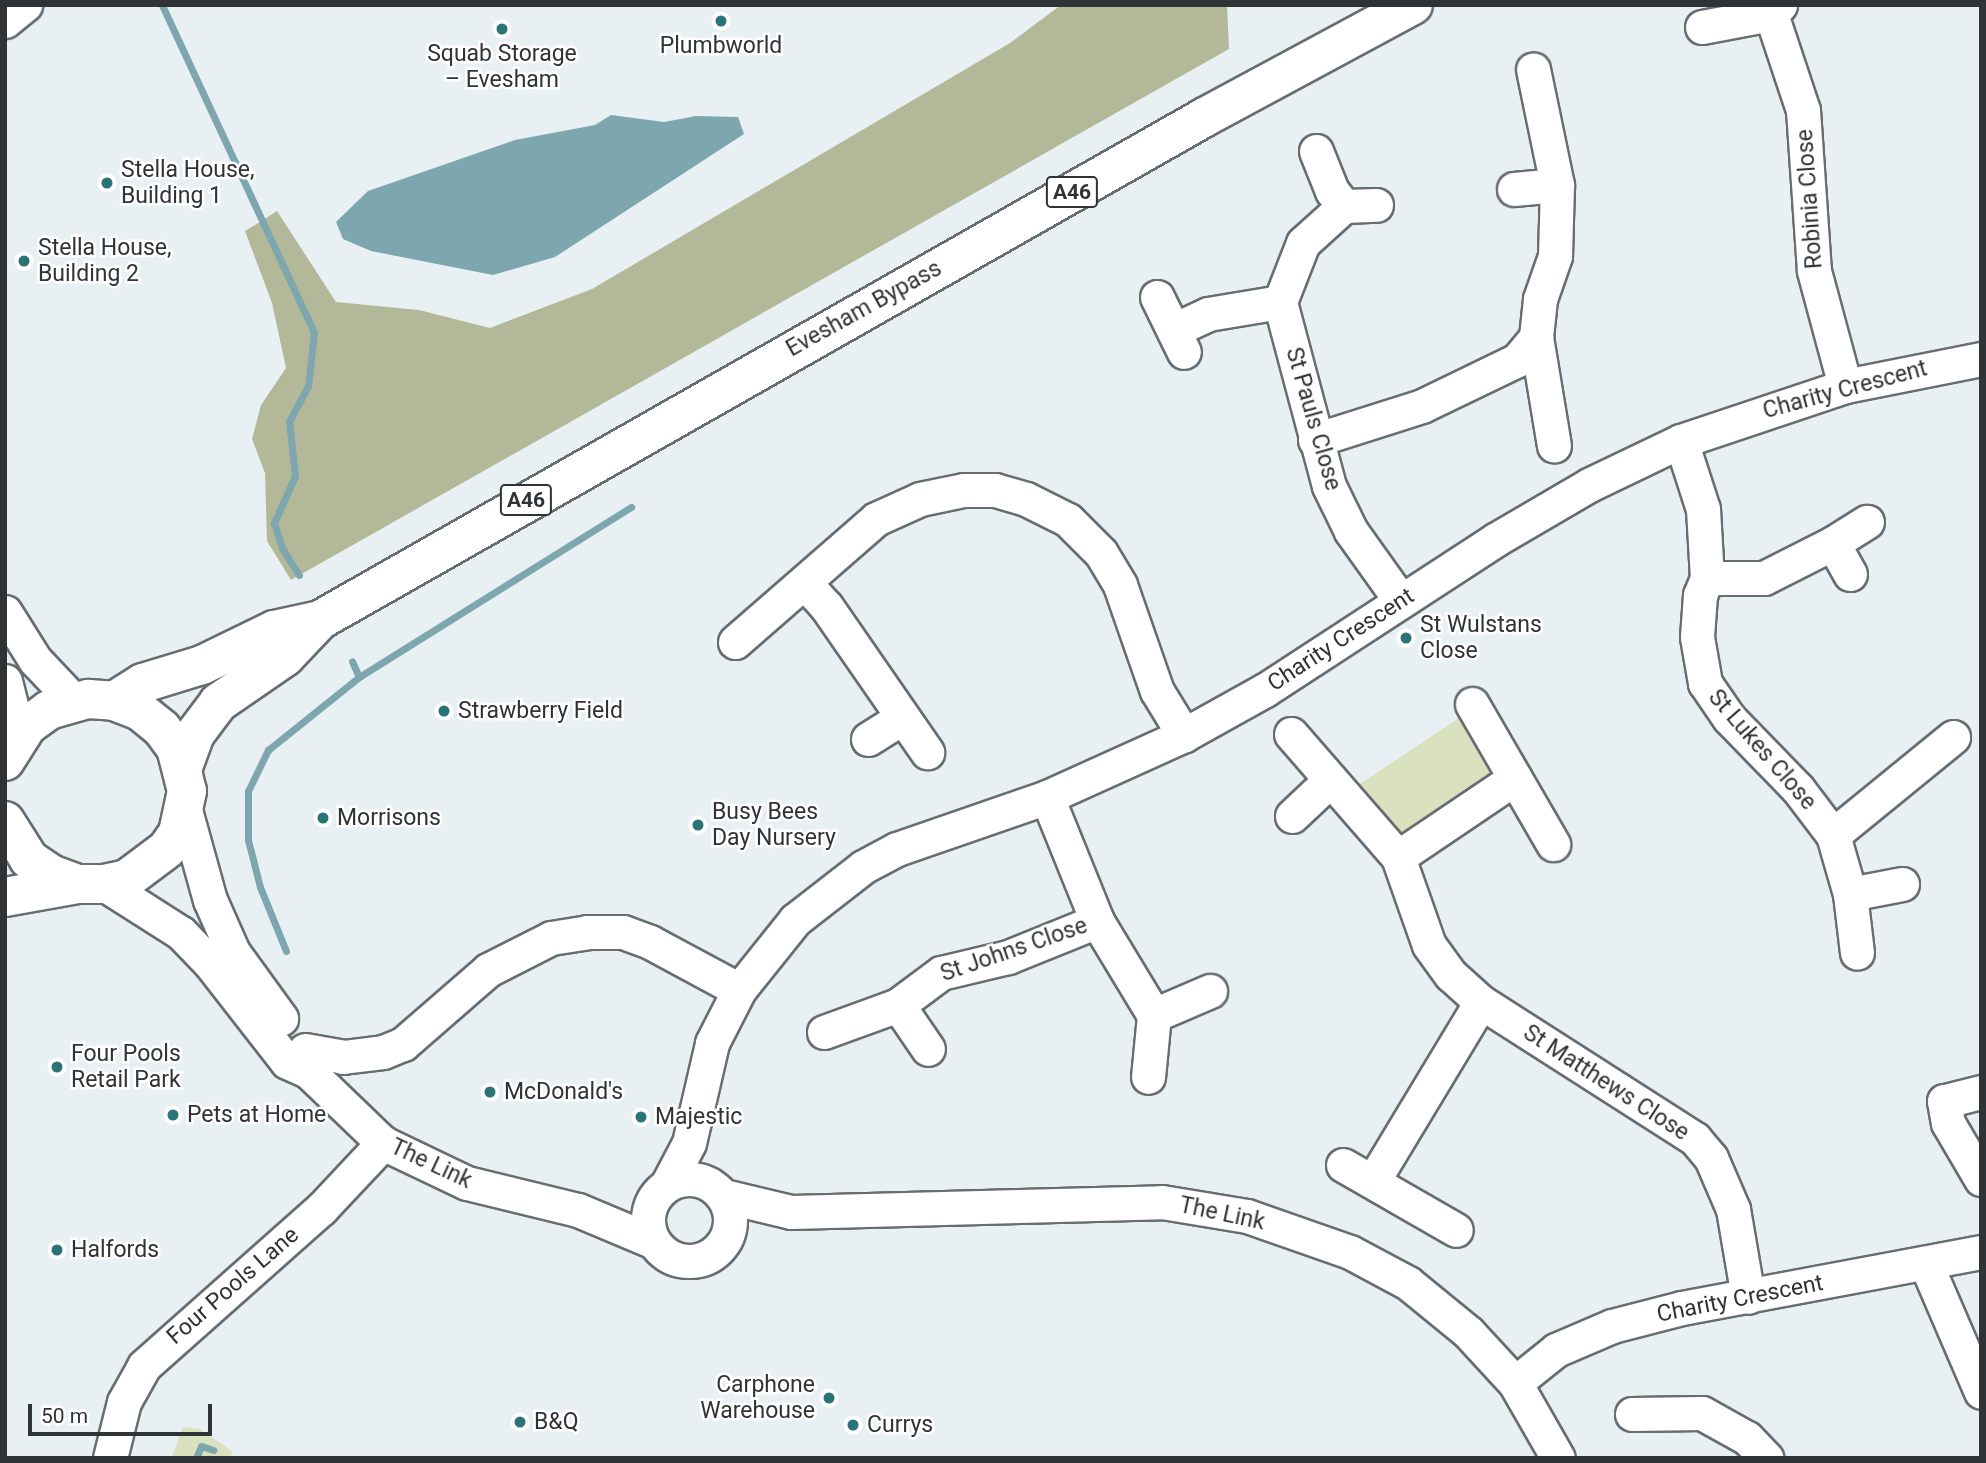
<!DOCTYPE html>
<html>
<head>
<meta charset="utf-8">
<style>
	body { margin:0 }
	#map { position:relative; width:1986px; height:1463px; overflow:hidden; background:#e9f0f4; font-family:Roboto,sans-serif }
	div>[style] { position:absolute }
	.green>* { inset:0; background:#dae1bf }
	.forest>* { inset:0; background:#b3b998 }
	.water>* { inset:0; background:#7da6ae }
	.stream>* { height:7px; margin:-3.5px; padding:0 3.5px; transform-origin:3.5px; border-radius:3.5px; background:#7da6ae }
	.roads { filter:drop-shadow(2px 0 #676d71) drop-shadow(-2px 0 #676d71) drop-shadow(0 2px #676d71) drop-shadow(0 -2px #676d71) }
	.minor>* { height:33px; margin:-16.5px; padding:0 16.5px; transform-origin:16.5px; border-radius:16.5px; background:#fff }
	.minor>.ring { margin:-16.5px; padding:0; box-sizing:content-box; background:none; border:33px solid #fff; border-radius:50% }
	.highway>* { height:38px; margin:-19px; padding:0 19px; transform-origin:19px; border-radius:19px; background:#fff }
	.dots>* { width:19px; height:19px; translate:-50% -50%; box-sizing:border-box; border:4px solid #fff; border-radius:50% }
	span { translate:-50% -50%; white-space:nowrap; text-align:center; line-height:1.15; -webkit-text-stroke:5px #fff; paint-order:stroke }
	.shield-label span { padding:2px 5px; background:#fff; border:2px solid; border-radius:5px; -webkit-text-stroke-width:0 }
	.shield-label { font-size:21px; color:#303335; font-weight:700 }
	.poi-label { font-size:23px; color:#303335 }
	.left { translate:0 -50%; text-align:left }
	.right { translate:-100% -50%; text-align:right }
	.street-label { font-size:23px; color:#303335 }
	.frame { position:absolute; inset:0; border:7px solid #303335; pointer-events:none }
	.scale { position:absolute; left:28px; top:1404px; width:184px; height:32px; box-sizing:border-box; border:4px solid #303335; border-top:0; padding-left:9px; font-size:21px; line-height:24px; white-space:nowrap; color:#303335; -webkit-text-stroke:5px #fff; paint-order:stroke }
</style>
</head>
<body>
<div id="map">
	<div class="green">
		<div style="clip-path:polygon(1460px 717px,1495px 778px,1401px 839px,1355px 787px)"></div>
		<div style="clip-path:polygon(183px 1427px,200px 1429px,233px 1452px,230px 1458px,150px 1458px,172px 1457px)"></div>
	</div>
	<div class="forest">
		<div style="clip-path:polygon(1061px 5px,1227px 5px,1229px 49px,291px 580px,267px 541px,265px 473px,252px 439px,261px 405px,286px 368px,272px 303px,245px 231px,277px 211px,336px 302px,419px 310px,490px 328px,592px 289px,1010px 43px)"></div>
	</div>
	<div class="water">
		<div style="clip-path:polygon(611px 115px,664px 122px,696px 116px,738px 117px,744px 134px,555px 257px,493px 275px,371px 251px,343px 239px,336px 222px,368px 191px,515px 140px,595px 125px)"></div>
	</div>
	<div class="stream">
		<div style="left:162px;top:5px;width:361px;rotate:65.1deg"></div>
		<div style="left:314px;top:332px;width:54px;rotate:96.3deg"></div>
		<div style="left:308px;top:386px;width:40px;rotate:118deg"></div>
		<div style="left:289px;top:421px;width:55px;rotate:83.8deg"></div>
		<div style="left:295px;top:476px;width:51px;rotate:114.1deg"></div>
		<div style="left:274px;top:523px;width:26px;rotate:72deg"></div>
		<div style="left:282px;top:548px;width:32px;rotate:58deg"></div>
		<div style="left:359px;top:677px;width:321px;rotate:-32deg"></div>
		<div style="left:286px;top:951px;width:69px;rotate:-112.1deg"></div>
		<div style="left:260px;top:887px;width:49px;rotate:-104.3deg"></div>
		<div style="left:248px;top:840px;width:49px;rotate:-90deg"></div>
		<div style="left:248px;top:791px;width:46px;rotate:-64deg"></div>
		<div style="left:268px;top:750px;width:117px;rotate:-38.7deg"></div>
		<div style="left:359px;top:677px;width:17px;rotate:-114deg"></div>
		<div style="left:196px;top:1458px;width:13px;rotate:-67deg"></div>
		<div style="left:201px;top:1446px;width:13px;rotate:18deg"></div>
	</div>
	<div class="roads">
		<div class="minor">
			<div style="left:1771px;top:14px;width:101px;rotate:71.6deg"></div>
			<div style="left:1803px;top:110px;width:161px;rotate:86.1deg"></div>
			<div style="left:1814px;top:271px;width:119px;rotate:74.9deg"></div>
			<div style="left:5px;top:21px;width:26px;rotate:-39deg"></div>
			<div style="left:1702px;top:27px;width:70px;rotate:-10.7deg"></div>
			<div style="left:1771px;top:14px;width:13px;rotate:-45deg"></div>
			<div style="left:1316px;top:151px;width:43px;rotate:68.2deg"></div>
			<div style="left:1332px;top:191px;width:19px;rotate:51deg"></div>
			<div style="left:1344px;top:206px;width:32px;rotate:-2deg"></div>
			<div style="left:1514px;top:189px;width:43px;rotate:-5.3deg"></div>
			<div style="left:1157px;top:297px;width:61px;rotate:63.9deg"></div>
			<div style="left:1280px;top:302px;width:190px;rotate:75.1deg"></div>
			<div style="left:1329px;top:486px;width:50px;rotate:63.9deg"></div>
			<div style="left:1351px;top:531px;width:86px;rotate:54.5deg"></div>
			<div style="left:1176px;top:329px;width:35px;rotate:-25deg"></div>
			<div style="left:1208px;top:314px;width:73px;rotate:-9.5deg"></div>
			<div style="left:1280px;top:302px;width:63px;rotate:-68.7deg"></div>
			<div style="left:1303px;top:243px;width:55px;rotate:-42.1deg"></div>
			<div style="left:1536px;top:337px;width:110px;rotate:80.6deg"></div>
			<div style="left:1315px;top:440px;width:112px;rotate:-17.6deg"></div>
			<div style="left:1422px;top:406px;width:106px;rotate:-25.8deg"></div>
			<div style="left:1517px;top:360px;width:30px;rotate:-50deg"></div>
			<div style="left:1536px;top:337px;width:38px;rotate:-84deg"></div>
			<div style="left:1540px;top:299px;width:46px;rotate:-70.8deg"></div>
			<div style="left:1555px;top:256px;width:71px;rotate:-88.4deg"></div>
			<div style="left:1557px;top:185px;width:118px;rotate:-101.7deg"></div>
			<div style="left:1681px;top:441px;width:71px;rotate:72.1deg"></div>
			<div style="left:1703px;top:509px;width:69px;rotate:86.7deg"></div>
			<div style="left:1707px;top:578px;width:18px;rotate:112deg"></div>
			<div style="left:1700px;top:595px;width:42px;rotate:94.1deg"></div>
			<div style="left:1697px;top:637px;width:47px;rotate:80.1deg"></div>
			<div style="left:1705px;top:683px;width:42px;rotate:55.6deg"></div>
			<div style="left:1729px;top:718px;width:99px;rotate:45.8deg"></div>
			<div style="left:1798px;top:789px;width:58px;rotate:52.7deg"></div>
			<div style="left:1833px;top:835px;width:61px;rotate:73.9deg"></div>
			<div style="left:1850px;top:894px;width:59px;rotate:83.2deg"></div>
			<div style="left:1850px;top:574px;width:35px;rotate:-119deg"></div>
			<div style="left:1833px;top:543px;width:40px;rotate:-32deg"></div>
			<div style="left:1707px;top:578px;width:57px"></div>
			<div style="left:1764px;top:578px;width:77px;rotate:-26.9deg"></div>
			<div style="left:805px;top:583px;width:31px;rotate:48deg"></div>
			<div style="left:826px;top:606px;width:178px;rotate:55.3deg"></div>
			<div style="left:5px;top:612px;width:57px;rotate:58deg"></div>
			<div style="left:35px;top:660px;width:57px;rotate:46.4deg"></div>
			<div style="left:735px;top:642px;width:187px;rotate:-41.1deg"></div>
			<div style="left:876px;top:519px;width:48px;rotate:-24.4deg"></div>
			<div style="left:920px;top:499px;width:45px;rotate:-11.6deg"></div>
			<div style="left:964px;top:490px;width:31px"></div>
			<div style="left:995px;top:490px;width:32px;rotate:16deg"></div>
			<div style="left:1026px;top:499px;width:47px;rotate:26.6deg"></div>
			<div style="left:1068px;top:520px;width:47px;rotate:45deg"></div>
			<div style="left:1101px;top:553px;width:37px;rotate:59deg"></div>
			<div style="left:1120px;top:585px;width:112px;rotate:70.8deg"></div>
			<div style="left:1157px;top:691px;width:52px;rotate:58.5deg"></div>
			<div style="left:5px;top:681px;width:30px;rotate:76deg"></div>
			<div style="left:12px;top:710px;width:37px;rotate:90deg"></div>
			<div style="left:1472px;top:704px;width:162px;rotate:59.9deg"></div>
			<div style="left:1291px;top:734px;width:163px;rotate:49deg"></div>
			<div style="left:1398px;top:857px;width:93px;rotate:70.6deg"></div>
			<div style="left:1429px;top:945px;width:37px;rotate:54deg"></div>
			<div style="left:1451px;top:975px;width:40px;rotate:42deg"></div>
			<div style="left:1481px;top:1002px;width:254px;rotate:32.6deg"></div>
			<div style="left:1695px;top:1139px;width:25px;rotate:50deg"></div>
			<div style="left:1711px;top:1158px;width:56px;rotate:66.7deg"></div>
			<div style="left:1733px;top:1209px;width:89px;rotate:80.3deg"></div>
			<div style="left:868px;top:739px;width:39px;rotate:-32deg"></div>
			<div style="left:1047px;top:797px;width:134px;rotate:68deg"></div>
			<div style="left:1097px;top:921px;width:110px;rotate:58.8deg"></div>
			<div style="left:1154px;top:1015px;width:62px;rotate:95.5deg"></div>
			<div style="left:185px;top:810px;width:93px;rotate:74.5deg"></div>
			<div style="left:210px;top:900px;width:57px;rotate:66.1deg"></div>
			<div style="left:233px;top:952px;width:82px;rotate:54deg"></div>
			<div style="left:1292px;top:816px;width:50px;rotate:-43.4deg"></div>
			<div style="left:1833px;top:835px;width:155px;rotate:-39.2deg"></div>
			<div style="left:1398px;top:857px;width:141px;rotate:-34deg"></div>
			<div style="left:104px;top:884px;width:91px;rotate:32.5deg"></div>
			<div style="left:181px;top:933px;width:42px;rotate:46deg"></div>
			<div style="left:210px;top:963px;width:125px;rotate:52.1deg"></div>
			<div style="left:287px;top:1062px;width:24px;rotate:24deg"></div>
			<div style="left:309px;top:1072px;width:103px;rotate:43.8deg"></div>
			<div style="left:383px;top:1143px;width:93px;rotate:25.5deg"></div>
			<div style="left:467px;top:1183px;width:114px;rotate:13.7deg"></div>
			<div style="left:578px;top:1210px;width:82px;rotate:22.8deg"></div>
			<div style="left:1850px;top:894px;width:53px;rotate:-10.9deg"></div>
			<div style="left:898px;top:1005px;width:53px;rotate:55.7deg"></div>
			<div style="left:1154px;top:1015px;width:61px;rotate:-23.2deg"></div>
			<div style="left:824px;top:1032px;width:79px;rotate:-20deg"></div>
			<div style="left:898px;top:1005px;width:54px;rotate:-36.7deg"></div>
			<div style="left:941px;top:973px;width:69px;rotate:-13.4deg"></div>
			<div style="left:1008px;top:957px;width:96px;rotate:-22deg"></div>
			<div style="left:305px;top:1050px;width:39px;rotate:10deg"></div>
			<div style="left:343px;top:1057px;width:40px;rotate:-7.1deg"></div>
			<div style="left:383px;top:1052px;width:22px;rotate:-22deg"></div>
			<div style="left:403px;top:1044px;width:113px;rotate:-41deg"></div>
			<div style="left:488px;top:970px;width:71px;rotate:-26.9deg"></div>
			<div style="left:551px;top:938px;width:36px;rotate:-9deg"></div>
			<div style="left:587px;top:932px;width:36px"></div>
			<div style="left:623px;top:932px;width:29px;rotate:20deg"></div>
			<div style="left:650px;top:942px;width:101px;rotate:28.3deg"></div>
			<div style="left:1981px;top:1092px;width:38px;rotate:166deg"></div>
			<div style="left:1944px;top:1101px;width:22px;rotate:80deg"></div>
			<div style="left:1948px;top:1123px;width:65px;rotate:59.5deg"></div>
			<div style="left:1343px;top:1165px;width:130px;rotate:29.9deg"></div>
			<div class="ring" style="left:648px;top:1179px;width:49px;height:49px"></div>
			<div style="left:1373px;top:1181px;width:209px;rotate:-58.9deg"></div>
			<div style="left:667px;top:1185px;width:47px;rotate:-62.4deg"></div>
			<div style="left:689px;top:1143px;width:103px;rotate:-77deg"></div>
			<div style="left:712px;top:1043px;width:59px;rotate:-63deg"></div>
			<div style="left:739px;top:990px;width:90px;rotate:-51.3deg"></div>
			<div style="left:795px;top:920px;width:86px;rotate:-37.9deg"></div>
			<div style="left:863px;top:867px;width:38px;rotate:-28deg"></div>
			<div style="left:897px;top:849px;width:159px;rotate:-19.1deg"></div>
			<div style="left:1047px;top:797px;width:150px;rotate:-24.3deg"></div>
			<div style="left:1184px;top:735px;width:93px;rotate:-29.1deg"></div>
			<div style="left:1265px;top:690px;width:275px;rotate:-33.1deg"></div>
			<div style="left:1495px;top:540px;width:109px;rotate:-30.3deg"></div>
			<div style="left:1589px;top:485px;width:102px;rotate:-25.6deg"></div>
			<div style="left:1681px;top:441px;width:173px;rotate:-18.5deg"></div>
			<div style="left:1845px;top:386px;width:139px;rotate:-11.2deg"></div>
			<div style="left:724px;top:1196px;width:69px;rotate:13.4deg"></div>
			<div style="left:791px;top:1212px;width:371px;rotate:-1.5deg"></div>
			<div style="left:1162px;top:1202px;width:86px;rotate:9.4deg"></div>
			<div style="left:1247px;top:1216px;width:109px;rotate:19.3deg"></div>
			<div style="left:1350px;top:1252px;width:66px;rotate:28.1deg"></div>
			<div style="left:1408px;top:1283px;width:77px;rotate:39.2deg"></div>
			<div style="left:1468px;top:1332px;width:69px;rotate:47.3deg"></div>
			<div style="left:1515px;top:1383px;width:86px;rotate:60.2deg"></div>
			<div style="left:1926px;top:1264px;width:139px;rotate:66.7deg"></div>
			<div style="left:1515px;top:1383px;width:53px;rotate:-38.8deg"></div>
			<div style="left:1556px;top:1350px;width:61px;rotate:-23.2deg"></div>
			<div style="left:1612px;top:1326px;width:72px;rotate:-14.4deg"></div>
			<div style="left:1682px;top:1308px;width:304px;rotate:-10.6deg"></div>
			<div style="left:1632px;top:1414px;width:70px;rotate:-0.8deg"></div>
			<div style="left:1702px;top:1413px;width:51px;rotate:29.1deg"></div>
			<div style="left:1747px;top:1438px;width:28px;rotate:46deg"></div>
			<div style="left:110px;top:1458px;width:58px;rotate:-76deg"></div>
			<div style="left:124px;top:1402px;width:41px;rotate:-60.9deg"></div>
			<div style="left:144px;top:1366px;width:237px;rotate:-41.6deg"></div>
			<div style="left:321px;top:1209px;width:91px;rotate:-46.8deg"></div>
		</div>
		<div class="highway">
			<div style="left:114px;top:701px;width:34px;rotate:-32deg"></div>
			<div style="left:143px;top:683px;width:62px;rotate:-17deg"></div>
			<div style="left:202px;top:665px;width:80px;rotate:-25.9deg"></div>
			<div style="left:274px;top:630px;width:47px;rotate:-12.3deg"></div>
			<div style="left:5px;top:761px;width:41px;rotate:-57.8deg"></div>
			<div style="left:27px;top:726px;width:27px;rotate:-36deg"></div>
			<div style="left:49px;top:710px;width:41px;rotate:-15.8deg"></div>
			<div style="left:88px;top:699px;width:26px;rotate:4deg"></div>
			<div style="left:114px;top:701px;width:28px;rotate:21deg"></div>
			<div style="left:140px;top:711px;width:28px;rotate:39deg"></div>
			<div style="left:162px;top:729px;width:24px;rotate:54deg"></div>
			<div style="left:176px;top:748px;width:44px;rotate:75.7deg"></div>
			<div style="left:187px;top:791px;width:43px;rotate:102.1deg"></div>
			<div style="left:178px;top:833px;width:19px;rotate:125deg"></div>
			<div style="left:167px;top:849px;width:50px;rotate:143.1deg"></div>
			<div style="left:127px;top:879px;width:24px;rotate:168deg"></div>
			<div style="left:104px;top:884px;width:26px;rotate:180deg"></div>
			<div style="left:78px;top:884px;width:29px;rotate:-160deg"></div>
			<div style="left:51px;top:874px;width:27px;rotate:-146deg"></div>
			<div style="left:29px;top:859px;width:45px;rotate:-122.3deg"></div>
			<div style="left:183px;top:767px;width:35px;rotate:-70deg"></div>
			<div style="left:195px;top:734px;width:39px;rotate:-53deg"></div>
			<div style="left:218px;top:703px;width:81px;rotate:-34.5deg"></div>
			<div style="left:285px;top:657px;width:51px;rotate:-46.6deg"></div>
			<div style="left:320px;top:620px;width:1018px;rotate:-29.61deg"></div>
			<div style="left:1205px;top:117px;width:236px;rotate:-28.3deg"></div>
			<div style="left:5px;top:897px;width:74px;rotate:-10.1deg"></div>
		</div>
	</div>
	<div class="dots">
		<div style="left:721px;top:21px;background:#2a7478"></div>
		<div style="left:502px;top:29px;background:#2a7478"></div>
		<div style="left:107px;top:183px;background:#2a7478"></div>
		<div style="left:24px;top:261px;background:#2a7478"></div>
		<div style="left:1406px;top:638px;background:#2a7478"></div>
		<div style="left:444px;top:711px;background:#2a7478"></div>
		<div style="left:323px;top:818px;background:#2a7478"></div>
		<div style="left:698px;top:825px;background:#2a7478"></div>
		<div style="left:57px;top:1067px;background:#2a7478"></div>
		<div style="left:490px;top:1092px;background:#2a7478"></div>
		<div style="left:173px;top:1115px;background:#2a7478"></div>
		<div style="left:641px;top:1117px;background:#2a7478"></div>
		<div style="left:57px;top:1250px;background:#2a7478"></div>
		<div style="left:829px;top:1398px;background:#2a7478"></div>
		<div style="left:520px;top:1422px;background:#2a7478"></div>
		<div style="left:853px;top:1425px;background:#2a7478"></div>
	</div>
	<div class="shield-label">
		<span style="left:1072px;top:192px">A46</span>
		<span style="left:526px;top:500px">A46</span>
	</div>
	<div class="poi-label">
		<span style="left:721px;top:46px">Plumbworld</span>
		<span style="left:502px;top:67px">Squab Storage<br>– Evesham</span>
		<span class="left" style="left:121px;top:183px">Stella House,<br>Building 1</span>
		<span class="left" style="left:38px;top:261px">Stella House,<br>Building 2</span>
		<span class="left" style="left:1420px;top:638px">St Wulstans<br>Close</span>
		<span class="left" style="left:458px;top:711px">Strawberry Field</span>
		<span class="left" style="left:712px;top:825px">Busy Bees<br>Day Nursery</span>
		<span class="left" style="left:337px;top:818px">Morrisons</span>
		<span class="left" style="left:71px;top:1067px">Four Pools<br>Retail Park</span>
		<span class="left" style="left:504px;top:1092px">McDonald's</span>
		<span class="left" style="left:187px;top:1115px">Pets at Home</span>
		<span class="left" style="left:655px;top:1117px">Majestic</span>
		<span class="left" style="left:71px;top:1250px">Halfords</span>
		<span class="right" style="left:815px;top:1398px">Carphone<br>Warehouse</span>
		<span class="left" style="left:534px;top:1422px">B&amp;Q</span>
		<span class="left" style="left:867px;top:1425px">Currys</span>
	</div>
	<div class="street-label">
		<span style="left:1810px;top:199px;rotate:-94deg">Robinia Close</span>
		<span style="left:864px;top:309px;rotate:-29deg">Evesham Bypass</span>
		<span style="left:1845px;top:390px;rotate:-15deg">Charity Crescent</span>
		<span style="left:1313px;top:419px;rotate:74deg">St Pauls Close</span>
		<span style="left:1341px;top:640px;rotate:-33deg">Charity Crescent</span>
		<span style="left:1762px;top:750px;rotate:49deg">St Lukes Close</span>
		<span style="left:1014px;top:950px;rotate:-19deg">St Johns Close</span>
		<span style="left:1606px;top:1083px;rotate:33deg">St Matthews Close</span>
		<span style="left:431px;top:1164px;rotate:25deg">The Link</span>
		<span style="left:1222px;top:1214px;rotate:12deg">The Link</span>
		<span style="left:233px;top:1286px;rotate:-41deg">Four Pools Lane</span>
		<span style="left:1740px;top:1299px;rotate:-11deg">Charity Crescent</span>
	</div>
	<div class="frame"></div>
	<div class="scale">50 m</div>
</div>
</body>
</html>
